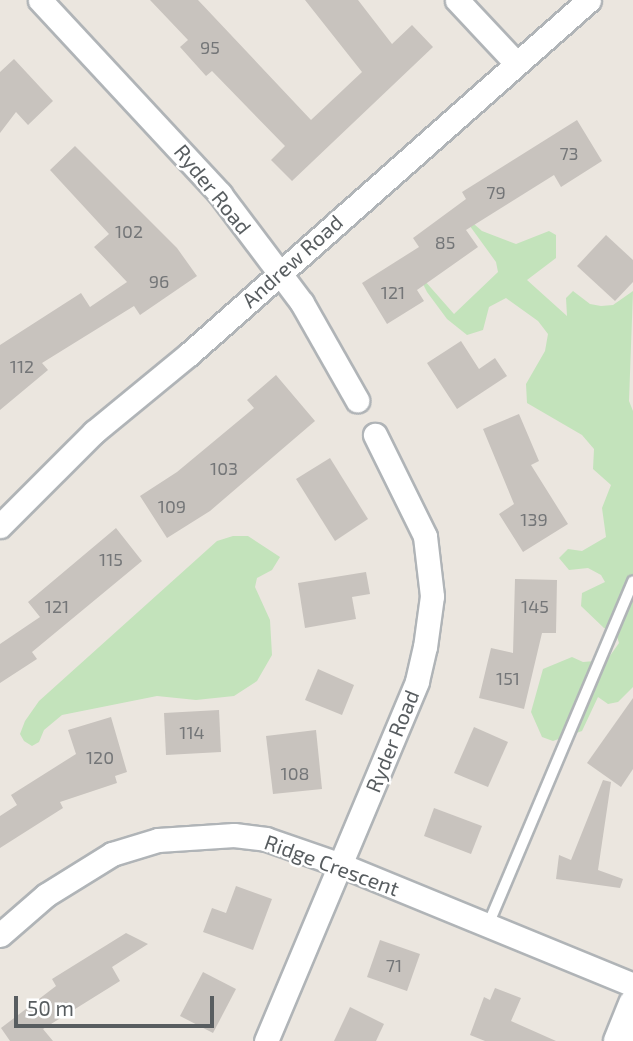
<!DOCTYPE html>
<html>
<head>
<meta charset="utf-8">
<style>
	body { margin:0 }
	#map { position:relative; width:633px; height:1041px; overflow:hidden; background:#ebe6df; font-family:"Exo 2",sans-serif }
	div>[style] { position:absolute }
	.green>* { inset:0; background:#c3e3bb }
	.building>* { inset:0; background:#c8c3be }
	.roads { filter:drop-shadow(2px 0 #b0b4b7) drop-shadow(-2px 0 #b0b4b7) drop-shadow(0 2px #b0b4b7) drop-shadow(0 -2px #b0b4b7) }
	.service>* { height:10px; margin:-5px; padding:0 5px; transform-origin:5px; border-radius:5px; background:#fff }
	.minor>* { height:23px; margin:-11.5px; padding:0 11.5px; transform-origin:11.5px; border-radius:11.5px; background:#fff }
	.tertiary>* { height:28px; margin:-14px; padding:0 14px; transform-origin:14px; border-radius:14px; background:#fff }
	span { translate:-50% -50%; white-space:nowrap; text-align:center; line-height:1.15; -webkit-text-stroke:5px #fff; paint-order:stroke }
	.number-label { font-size:18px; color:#747678 }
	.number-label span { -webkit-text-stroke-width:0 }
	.street-label { font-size:21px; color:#585d60 }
	.scale { position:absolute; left:14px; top:996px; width:200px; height:32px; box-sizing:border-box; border:4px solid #585d60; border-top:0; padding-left:9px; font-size:21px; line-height:24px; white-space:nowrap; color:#585d60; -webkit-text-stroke:5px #fff; paint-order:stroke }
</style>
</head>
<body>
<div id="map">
	<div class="green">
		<div style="clip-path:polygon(459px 211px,482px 231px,516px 244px,549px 231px,556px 235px,556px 258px,527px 280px,567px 316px,566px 298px,573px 291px,590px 304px,601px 306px,613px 305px,633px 291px,629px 401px,633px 411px,633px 687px,618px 702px,608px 704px,598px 697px,582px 731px,553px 741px,542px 737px,531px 712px,543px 669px,572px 657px,583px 662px,607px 660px,619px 643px,616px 633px,604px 628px,581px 606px,582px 593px,605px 582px,601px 575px,588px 568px,569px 570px,559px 558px,568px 549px,582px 551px,606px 537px,602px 508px,611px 485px,593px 469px,594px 449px,582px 435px,527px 403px,526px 384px,545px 351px,548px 334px,538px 321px,506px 298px,489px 307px,483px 330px,467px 335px,447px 319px,427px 292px,417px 272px,454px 314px,498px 272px,496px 262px)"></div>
		<div style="clip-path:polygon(233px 536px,248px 536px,280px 557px,272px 570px,257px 578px,255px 587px,270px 620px,272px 655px,257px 681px,234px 696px,196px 700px,157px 696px,62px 715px,44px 730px,39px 742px,32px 746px,24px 741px,20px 734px,25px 721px,39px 701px,217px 541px)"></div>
	</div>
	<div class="building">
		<div style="clip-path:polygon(150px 0,198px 0,311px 120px,362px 72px,305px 0,358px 0,392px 44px,412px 25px,433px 47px,292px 181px,271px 160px,285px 146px,212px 71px,206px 76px,180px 47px,188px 40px)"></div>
		<div style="clip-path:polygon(14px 59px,53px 101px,28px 125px,16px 112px,0 133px,0 72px)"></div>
		<div style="clip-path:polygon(577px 120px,602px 161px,561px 187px,554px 175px,466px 230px,478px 247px,417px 290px,424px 301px,387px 324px,362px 283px,419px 247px,413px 238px,466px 199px,462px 192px)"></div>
		<div style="clip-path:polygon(75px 146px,177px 248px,197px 276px,140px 315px,134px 306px,42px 363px,48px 370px,0 410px,0 345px,81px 293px,90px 307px,127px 282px,94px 247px,109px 234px,50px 170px)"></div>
		<div style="clip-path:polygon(606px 235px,633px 260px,633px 282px,615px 301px,577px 266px)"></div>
		<div style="clip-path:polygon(461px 341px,479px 369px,495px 358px,507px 376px,457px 409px,427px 363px)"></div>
		<div style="clip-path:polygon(276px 375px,315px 421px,210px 511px,167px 538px,140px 496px,177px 472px,254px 408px,247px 400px)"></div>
		<div style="clip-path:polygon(519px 414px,539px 461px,531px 465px,568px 524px,523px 552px,499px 514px,514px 504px,483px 429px)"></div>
		<div style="clip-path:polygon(330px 458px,368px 519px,335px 541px,296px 479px)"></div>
		<div style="clip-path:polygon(116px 528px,142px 561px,32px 652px,37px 659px,0 683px,0 644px,40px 617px,28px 602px)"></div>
		<div style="clip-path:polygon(366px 572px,370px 594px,352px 597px,356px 619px,305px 628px,298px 583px)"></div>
		<div style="clip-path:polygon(515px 579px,557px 580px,556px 633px,542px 633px,524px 709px,479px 698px,491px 648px,513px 653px)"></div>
		<div style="clip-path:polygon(318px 669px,354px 685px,342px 715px,305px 700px)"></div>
		<div style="clip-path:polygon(633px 698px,633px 769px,621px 787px,587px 763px)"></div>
		<div style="clip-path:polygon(219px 710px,221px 752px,166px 755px,164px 713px)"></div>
		<div style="clip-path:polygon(111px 717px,127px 772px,115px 776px,117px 783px,60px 802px,63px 808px,0 848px,0 816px,17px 805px,11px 795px,76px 754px,68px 730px)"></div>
		<div style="clip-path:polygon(474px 727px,508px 742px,488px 787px,454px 773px)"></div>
		<div style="clip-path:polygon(316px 730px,322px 789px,273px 794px,266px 736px)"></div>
		<div style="clip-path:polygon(603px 780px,611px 782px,598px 870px,623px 879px,620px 888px,556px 879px,559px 855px,571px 860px)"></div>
		<div style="clip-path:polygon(434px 808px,482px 826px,471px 854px,424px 836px)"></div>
		<div style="clip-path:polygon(236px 886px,272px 899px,253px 950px,203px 932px,212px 908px,226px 913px)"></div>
		<div style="clip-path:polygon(126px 933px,148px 944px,112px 967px,120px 981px,43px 1029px,53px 1041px,10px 1041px,1px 1028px,56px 986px,52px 979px)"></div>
		<div style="clip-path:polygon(380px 940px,420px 954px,407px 991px,367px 977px)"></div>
		<div style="clip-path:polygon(203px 972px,236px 989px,213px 1033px,180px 1016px)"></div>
		<div style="clip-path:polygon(495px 988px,521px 998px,511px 1021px,556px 1041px,485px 1041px,470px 1035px,484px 997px,490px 1000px)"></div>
		<div style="clip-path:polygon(350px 1007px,384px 1024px,376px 1041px,334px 1041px)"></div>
	</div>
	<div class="roads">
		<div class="service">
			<div style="left:488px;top:925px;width:373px;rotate:-67.1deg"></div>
		</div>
		<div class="minor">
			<div style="left:40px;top:0;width:265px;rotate:47.1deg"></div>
			<div style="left:220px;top:194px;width:136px;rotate:53deg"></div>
			<div style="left:302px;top:303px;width:112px;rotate:60.4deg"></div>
			<div style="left:457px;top:0;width:86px;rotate:46.9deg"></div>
			<div style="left:0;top:526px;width:133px;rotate:-45deg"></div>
			<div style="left:94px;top:432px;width:123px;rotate:-39.4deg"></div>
			<div style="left:189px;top:354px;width:534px;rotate:-41.51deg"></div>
			<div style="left:0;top:935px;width:61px;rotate:-41deg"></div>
			<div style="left:46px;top:895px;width:78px;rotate:-31.8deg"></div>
			<div style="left:112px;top:854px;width:48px;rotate:-16.9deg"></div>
			<div style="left:158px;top:840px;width:76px;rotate:-3.8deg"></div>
			<div style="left:234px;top:835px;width:32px;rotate:7deg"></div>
			<div style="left:266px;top:839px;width:79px;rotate:19.1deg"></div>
			<div style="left:341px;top:865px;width:316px;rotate:22.3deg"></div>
			<div style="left:266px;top:1041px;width:390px;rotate:-67.2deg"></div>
			<div style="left:417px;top:681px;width:35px;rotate:-77deg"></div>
			<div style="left:425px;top:647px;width:51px;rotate:-82.2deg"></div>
			<div style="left:432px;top:596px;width:60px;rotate:-96.7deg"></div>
			<div style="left:425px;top:536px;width:113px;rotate:-116.3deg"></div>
		</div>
		<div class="tertiary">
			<div style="left:618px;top:1041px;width:40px;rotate:-68deg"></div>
		</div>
	</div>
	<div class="number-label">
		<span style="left:210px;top:47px">95</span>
		<span style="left:569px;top:153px">73</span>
		<span style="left:496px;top:192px">79</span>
		<span style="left:129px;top:231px">102</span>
		<span style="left:445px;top:242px">85</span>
		<span style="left:159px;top:281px">96</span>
		<span style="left:393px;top:292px">121</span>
		<span style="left:22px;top:366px">112</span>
		<span style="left:224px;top:468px">103</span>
		<span style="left:172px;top:506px">109</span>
		<span style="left:534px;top:519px">139</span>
		<span style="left:111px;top:559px">115</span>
		<span style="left:57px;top:606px">121</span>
		<span style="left:535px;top:606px">145</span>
		<span style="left:508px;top:678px">151</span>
		<span style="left:192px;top:732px">114</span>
		<span style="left:100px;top:757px">120</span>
		<span style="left:295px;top:773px">108</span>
		<span style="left:394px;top:965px">71</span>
	</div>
	<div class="street-label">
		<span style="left:213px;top:189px;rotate:51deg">Ryder Road</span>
		<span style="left:292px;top:261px;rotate:-42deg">Andrew Road</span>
		<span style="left:392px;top:741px;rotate:-68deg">Ryder Road</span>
		<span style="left:332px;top:865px;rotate:20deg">Ridge Crescent</span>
	</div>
	<div class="scale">50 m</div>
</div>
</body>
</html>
